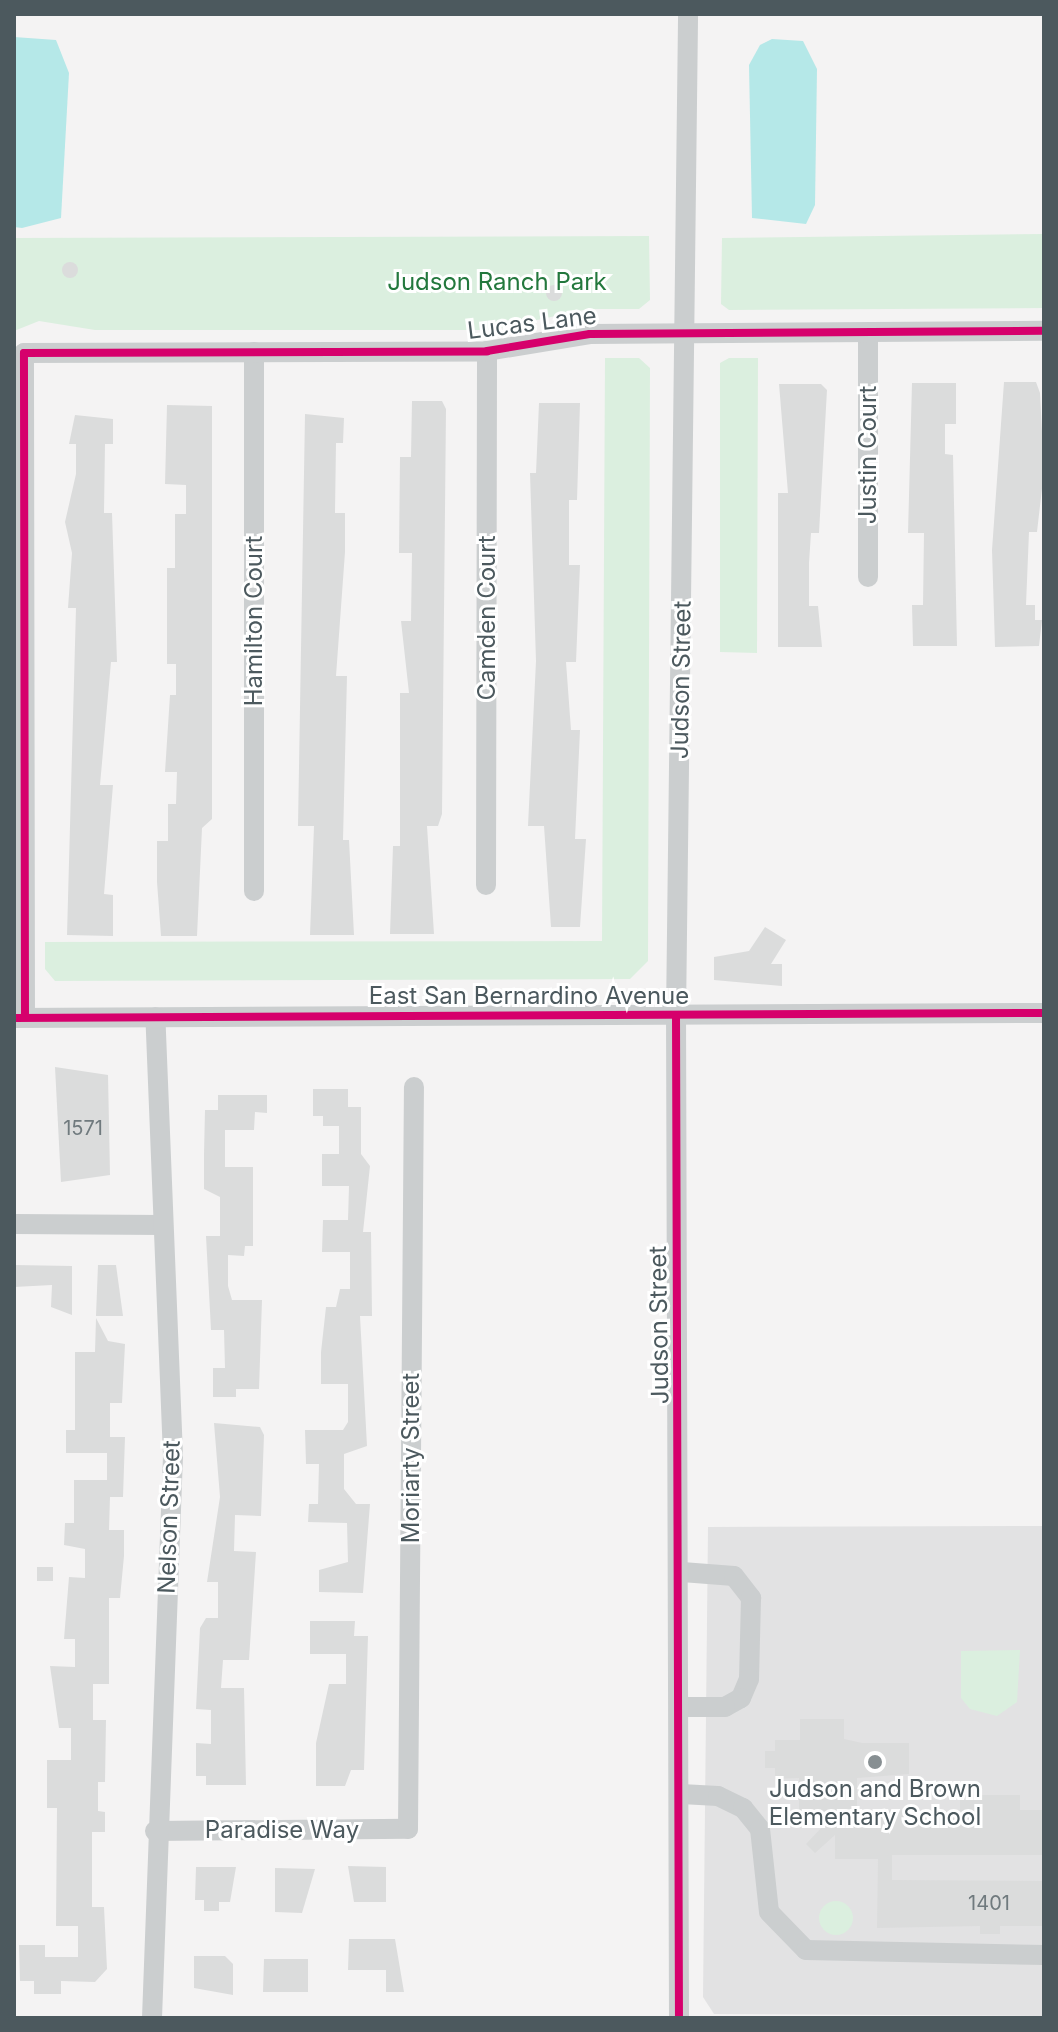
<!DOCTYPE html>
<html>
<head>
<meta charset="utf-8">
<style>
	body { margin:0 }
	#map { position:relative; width:1058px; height:2032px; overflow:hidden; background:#f4f3f3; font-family:Inter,sans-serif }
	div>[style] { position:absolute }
	.education>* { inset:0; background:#e2e2e3 }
	.green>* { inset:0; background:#dbefdf }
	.round { border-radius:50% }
	.water>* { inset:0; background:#b5e8e8 }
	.building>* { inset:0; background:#dbdcdc }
	.minor>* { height:20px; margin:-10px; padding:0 10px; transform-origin:10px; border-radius:10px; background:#cbcecf }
	.cycleway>* { height:8px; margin:-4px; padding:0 4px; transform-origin:4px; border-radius:4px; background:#d6006c }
	.dots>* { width:22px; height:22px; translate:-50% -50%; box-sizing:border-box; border:4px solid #fff; border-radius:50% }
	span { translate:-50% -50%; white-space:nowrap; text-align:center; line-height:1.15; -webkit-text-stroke:6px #fff; paint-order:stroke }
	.number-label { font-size:20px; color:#707a7e }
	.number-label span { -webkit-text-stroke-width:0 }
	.park-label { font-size:24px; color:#23783d }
	.street-label { font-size:24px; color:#4c595e }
	.poi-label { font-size:24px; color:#4c595e }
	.frame { position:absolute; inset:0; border:16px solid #4c595e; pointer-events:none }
</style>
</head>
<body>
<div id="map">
	<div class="education">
		<div style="clip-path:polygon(1044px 1526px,1044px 2016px,714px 2014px,703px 1997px,708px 1527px)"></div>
	</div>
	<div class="green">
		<div style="clip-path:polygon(1044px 234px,1044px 308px,729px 310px,721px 304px,722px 238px)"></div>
		<div style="clip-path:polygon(649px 236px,650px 300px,639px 309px,588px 309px,491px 330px,95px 330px,39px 321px,14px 331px,14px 238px)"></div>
		<div style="clip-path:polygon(605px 358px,639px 358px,650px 368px,648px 961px,630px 979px,55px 981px,45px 969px,45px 942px,602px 941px)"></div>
		<div style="clip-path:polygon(729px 358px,758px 358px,757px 653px,720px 652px,720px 363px)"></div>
		<div style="clip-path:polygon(1020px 1650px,1017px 1702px,997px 1716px,970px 1709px,961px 1698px,961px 1651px)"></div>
		<div class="round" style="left:819px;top:1901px;width:34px;height:34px"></div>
	</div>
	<div class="water">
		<div style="clip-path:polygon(14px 37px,56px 40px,69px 73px,61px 218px,22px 228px,14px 227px)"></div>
		<div style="clip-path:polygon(772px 39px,803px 41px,817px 69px,815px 205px,806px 224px,752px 218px,749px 65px,760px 45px)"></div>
	</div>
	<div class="building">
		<div class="round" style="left:62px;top:262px;width:16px;height:16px"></div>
		<div class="round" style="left:546px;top:285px;width:16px;height:16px"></div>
		<div style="clip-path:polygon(1004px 382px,1036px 382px,1040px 393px,1044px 471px,1037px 532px,1029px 532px,1026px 605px,1035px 605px,1035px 620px,1042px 620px,1039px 646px,995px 647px,992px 550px)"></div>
		<div style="clip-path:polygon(912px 383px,956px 383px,956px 424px,945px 424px,945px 454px,953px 455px,957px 646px,913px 646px,912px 605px,923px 605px,924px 533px,908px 533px)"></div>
		<div style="clip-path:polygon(779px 384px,821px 384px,827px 390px,819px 533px,811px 533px,809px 563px,809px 606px,818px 606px,822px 647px,778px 647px,778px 493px,788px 493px)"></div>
		<div style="clip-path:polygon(412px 401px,442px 401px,446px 409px,442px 814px,438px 826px,427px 826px,434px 934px,390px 934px,393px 846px,400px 846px,400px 693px,409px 693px,401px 621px,411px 621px,412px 553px,399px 553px,400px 457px,411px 457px)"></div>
		<div style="clip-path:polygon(539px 403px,580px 403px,577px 500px,569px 500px,569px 565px,580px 565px,576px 662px,566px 662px,571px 730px,580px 730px,575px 839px,586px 839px,580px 927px,551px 927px,544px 826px,528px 826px,536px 661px,530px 473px,536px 473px)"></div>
		<div style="clip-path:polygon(167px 405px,212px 406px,212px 819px,202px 828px,197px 936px,161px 936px,157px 882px,157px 841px,168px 841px,168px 804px,176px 804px,177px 772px,165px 772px,170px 695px,176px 695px,176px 664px,167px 664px,167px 568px,175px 568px,175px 514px,186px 514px,186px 485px,165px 484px)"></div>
		<div style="clip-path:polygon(305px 414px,344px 418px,343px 443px,336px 443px,335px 513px,345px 513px,345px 552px,336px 676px,347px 676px,343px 840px,349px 840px,354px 935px,310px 935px,314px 826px,298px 826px)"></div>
		<div style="clip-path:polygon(75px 415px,113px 419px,113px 444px,105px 444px,104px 513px,112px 513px,117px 662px,111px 662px,100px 785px,113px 785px,104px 894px,113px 895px,113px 936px,67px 935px,76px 608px,68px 608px,72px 553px,65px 522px,76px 474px,76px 444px,69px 444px)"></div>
		<div style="clip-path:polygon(765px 927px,786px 940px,771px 964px,782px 964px,782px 986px,714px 980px,714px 957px,749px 951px)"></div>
		<div style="clip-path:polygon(55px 1067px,108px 1075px,110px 1175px,61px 1182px)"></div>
		<div style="clip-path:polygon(313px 1089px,348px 1089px,348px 1107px,361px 1107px,361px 1154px,370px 1166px,363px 1232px,371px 1232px,372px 1316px,360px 1316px,367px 1446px,344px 1454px,344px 1489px,356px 1504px,370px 1504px,363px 1593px,319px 1592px,319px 1570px,348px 1562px,347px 1523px,308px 1522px,309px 1504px,318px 1504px,319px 1464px,306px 1464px,305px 1430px,343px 1430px,348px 1422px,348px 1384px,321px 1384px,321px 1352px,326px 1307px,336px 1307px,340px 1289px,350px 1289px,350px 1252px,322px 1252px,323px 1220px,348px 1220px,349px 1186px,322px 1186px,322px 1154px,339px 1154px,339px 1126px,323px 1126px,323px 1116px,313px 1116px)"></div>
		<div style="clip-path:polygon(218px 1095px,267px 1095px,267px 1113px,255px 1112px,254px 1130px,225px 1130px,225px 1167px,253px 1167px,253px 1246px,245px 1246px,244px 1256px,228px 1255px,228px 1286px,232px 1300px,262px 1300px,259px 1389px,236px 1389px,236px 1397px,213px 1397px,213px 1368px,225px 1368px,224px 1330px,211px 1330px,206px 1236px,220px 1236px,220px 1197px,204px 1189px,204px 1154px,205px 1110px,218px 1110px)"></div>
		<div style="clip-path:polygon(14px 1265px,72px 1266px,72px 1315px,51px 1307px,52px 1285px,14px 1287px)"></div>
		<div style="clip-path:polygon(98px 1265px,116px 1265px,123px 1316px,96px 1316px)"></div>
		<div style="clip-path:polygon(96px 1318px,108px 1341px,125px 1344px,122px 1403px,110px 1403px,110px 1437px,125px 1437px,123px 1497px,110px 1497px,109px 1530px,124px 1530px,124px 1556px,120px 1598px,109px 1598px,109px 1684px,93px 1684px,93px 1720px,106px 1720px,105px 1782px,98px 1782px,98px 1811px,105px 1812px,105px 1832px,92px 1832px,92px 1907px,104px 1907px,107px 1969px,95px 1982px,61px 1981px,61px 1994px,34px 1994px,34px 1981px,20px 1981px,19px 1945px,45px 1945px,45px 1957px,78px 1957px,78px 1926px,56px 1926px,57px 1808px,47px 1808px,47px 1760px,71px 1760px,71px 1728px,59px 1728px,50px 1666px,75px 1667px,75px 1639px,64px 1639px,69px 1577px,85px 1578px,85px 1549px,64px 1545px,65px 1523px,74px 1523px,74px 1480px,107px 1480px,107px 1453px,66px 1453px,66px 1430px,75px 1430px,75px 1352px,95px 1352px)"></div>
		<div style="clip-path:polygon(214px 1423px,260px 1427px,264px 1435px,261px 1516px,235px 1515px,234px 1551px,256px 1552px,249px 1660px,223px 1660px,221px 1688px,244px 1688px,246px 1785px,206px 1785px,206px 1776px,196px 1776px,196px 1743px,211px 1744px,211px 1710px,196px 1709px,200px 1628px,206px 1618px,218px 1618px,218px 1582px,207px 1582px,220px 1497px)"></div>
		<div style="clip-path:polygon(37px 1567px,53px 1567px,53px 1581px,37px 1581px)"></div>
		<div style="clip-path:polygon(310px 1621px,355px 1621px,354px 1636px,368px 1636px,364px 1770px,351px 1770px,345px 1786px,316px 1786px,316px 1743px,329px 1684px,346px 1684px,346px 1654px,310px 1654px)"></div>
		<div style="clip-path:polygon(800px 1719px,844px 1719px,844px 1739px,862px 1743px,909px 1743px,909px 1774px,857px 1778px,857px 1810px,960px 1811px,960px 1795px,1020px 1795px,1020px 1810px,1044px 1810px,1044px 1855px,892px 1855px,892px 1880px,1044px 1881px,1044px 1926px,1000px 1926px,1000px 1934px,980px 1934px,980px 1926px,877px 1928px,878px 1859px,835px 1859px,835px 1835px,815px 1853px,806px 1844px,825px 1824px,799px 1824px,799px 1778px,775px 1779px,775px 1768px,765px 1768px,765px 1751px,775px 1751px,775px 1740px,800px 1740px)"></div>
		<div style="clip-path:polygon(348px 1866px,386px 1867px,386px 1902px,354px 1902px)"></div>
		<div style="clip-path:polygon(196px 1867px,236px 1867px,230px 1902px,219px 1902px,219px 1911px,204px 1911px,204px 1900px,195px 1900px)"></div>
		<div style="clip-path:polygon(275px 1868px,315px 1869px,302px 1913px,275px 1912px)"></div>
		<div style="clip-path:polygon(349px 1939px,395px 1939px,404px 1992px,386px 1992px,386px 1970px,348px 1970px)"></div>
		<div style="clip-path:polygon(194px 1956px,225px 1956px,233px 1964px,233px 1995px,194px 1988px)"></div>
		<div style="clip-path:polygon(264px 1959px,308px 1959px,308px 1992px,263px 1992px)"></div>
	</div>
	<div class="minor">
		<div style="left:868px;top:333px;width:244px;rotate:90deg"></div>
		<div style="left:486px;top:885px;width:534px;rotate:-89.89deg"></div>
		<div style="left:254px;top:891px;width:539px;rotate:-90deg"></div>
		<div style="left:25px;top:1017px;width:664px;rotate:-90.09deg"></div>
		<div style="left:24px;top:353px;width:463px;rotate:-0.2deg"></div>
		<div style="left:487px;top:351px;width:104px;rotate:-9.4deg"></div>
		<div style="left:590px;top:334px;width:454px;rotate:-0.4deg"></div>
		<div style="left:14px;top:1018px;width:1030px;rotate:-0.28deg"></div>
		<div style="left:14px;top:1224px;width:148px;rotate:0.4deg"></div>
		<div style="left:682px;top:1572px;width:52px;rotate:4.4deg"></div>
		<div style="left:734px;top:1576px;width:28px;rotate:52deg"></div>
		<div style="left:751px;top:1598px;width:81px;rotate:91.4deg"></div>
		<div style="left:749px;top:1679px;width:21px;rotate:113deg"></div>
		<div style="left:741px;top:1698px;width:18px;rotate:151deg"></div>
		<div style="left:725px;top:1707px;width:43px;rotate:180deg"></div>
		<div style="left:681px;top:1794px;width:37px;rotate:3deg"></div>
		<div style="left:718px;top:1796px;width:28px;rotate:26deg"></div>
		<div style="left:743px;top:1808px;width:27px;rotate:51deg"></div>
		<div style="left:760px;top:1829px;width:83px;rotate:83.8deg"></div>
		<div style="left:769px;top:1912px;width:53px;rotate:45.8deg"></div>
		<div style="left:806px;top:1950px;width:238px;rotate:1.2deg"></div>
		<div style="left:155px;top:1831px;width:253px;rotate:-0.5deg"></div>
		<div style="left:408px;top:1829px;width:742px;rotate:-89.54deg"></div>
		<div style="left:152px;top:2018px;width:562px;rotate:-87.86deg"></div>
		<div style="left:173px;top:1456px;width:439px;rotate:-92.3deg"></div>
		<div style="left:679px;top:2018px;width:1002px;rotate:-90.17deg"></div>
		<div style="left:676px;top:1016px;width:1002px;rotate:-89.31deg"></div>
	</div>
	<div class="cycleway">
		<div style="left:676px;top:1016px;width:1002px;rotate:89.83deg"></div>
		<div style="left:25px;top:1017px;width:664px;rotate:-90.09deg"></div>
		<div style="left:24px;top:353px;width:463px;rotate:-0.2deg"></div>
		<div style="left:487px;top:351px;width:104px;rotate:-9.4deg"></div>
		<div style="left:590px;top:334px;width:454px;rotate:-0.4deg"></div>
		<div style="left:14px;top:1018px;width:1030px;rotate:-0.28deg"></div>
	</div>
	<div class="dots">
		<div style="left:875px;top:1762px;background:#878f92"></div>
	</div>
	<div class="number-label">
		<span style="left:83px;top:1128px">1571</span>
		<span style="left:989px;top:1903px">1401</span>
	</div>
	<div class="park-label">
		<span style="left:497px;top:282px">Judson Ranch Park</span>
	</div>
	<div class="street-label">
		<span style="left:532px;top:323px;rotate:-7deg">Lucas Lane</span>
		<span style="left:868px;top:455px;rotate:-90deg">Justin Court</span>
		<span style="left:487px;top:618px;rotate:-90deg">Camden Court</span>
		<span style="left:254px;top:621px;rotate:-90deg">Hamilton Court</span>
		<span style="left:681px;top:680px;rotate:-89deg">Judson Street</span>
		<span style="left:529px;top:996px">East San Bernardino Avenue</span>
		<span style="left:659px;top:1325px;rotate:-91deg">Judson Street</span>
		<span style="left:411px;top:1458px;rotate:-90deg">Moriarty Street</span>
		<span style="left:169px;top:1517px;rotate:-88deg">Nelson Street</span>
		<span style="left:282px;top:1830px">Paradise Way</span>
	</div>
	<div class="poi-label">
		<span style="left:875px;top:1803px">Judson and Brown<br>Elementary School</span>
	</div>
	<div class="frame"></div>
</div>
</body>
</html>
